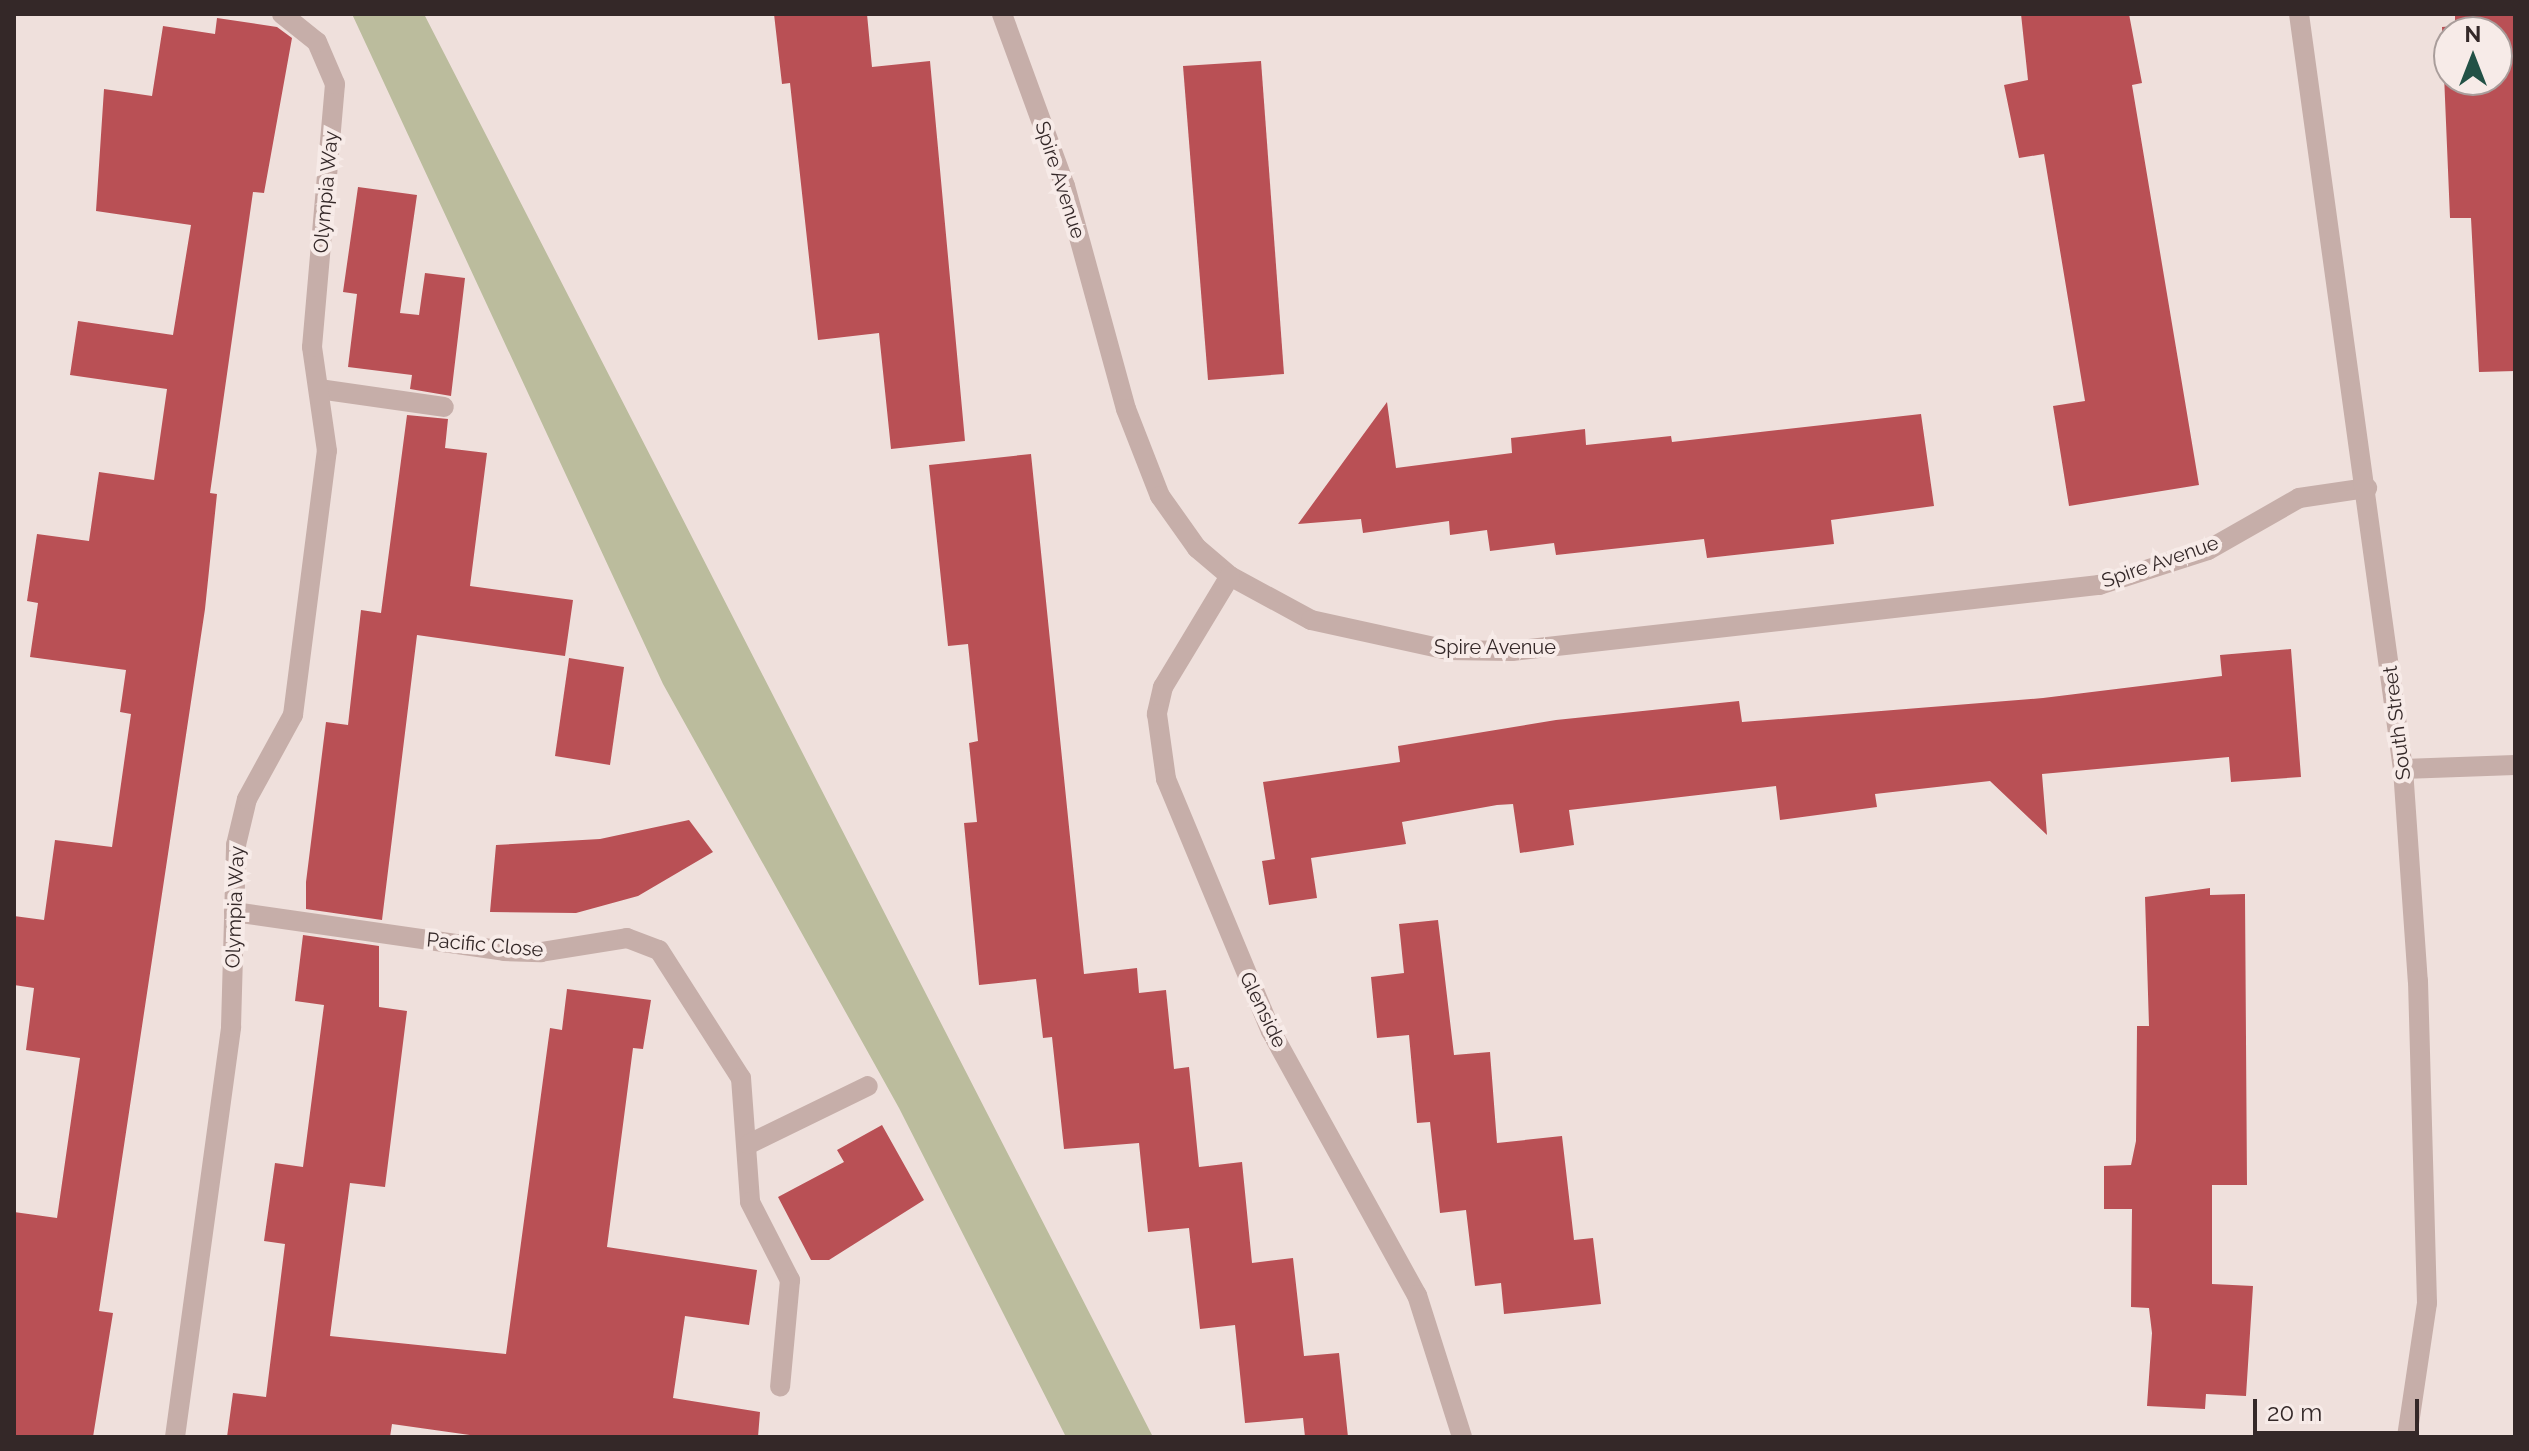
<!DOCTYPE html>
<html>
<head>
<meta charset="utf-8">
<style>
	body { margin:0 }
	#map { position:relative; width:2529px; height:1451px; overflow:hidden; background:#efe0dc; font-family:Raleway,sans-serif }
	div>[style] { position:absolute }
	.green>* { inset:0; background:#bbbc9d }
	.building>* { inset:0; background:#b95055 }
	.minor>* { height:20px; margin:-10px; padding:0 10px; transform-origin:10px; border-radius:10px; background:#c6aea9 }
	span { translate:-50% -50%; white-space:nowrap; text-align:center; line-height:1.15; -webkit-text-stroke:8px #f7ebe8; paint-order:stroke }
	.street-label { font-size:20px; color:#342828 }
	.frame { position:absolute; inset:0; border:16px solid #342828; pointer-events:none }
	.north { position:absolute; left:2433px; top:16px; width:80px; height:80px; box-sizing:border-box; background:#f7ebe8; border:2px solid #a99d9b; border-radius:50%; rotate:0deg; font-size:22px; font-weight:700; line-height:32px; text-align:center; color:#342828 }
	.north::after { content:''; display:block; margin:auto; width:28px; height:36px; background:#225146; clip-path:polygon(50% 0,100% 100%,50% 72%,0 100%) }
	.scale { position:absolute; left:2253px; top:1399px; width:166px; height:36px; box-sizing:border-box; border:4px solid #342828; border-top:0; padding-left:10px; font-size:24px; line-height:28px; white-space:nowrap; color:#342828; -webkit-text-stroke:6px #f7ebe8; paint-order:stroke }
</style>
</head>
<body>
<div id="map">
	<div class="green">
		<div style="clip-path:polygon(352px 14px,424px 14px,1153px 1437px,1066px 1437px,899px 1108px,663px 684px)"></div>
	</div>
	<div class="building">
		<div style="clip-path:polygon(774px 14px,867px 14px,872px 67px,930px 61px,965px 441px,891px 449px,879px 333px,818px 340px,790px 83px,782px 84px)"></div>
		<div style="clip-path:polygon(2021px 14px,2129px 14px,2142px 83px,2132px 85px,2199px 485px,2069px 506px,2053px 406px,2085px 401px,2044px 154px,2019px 158px,2004px 85px,2028px 80px)"></div>
		<div style="clip-path:polygon(evenodd,2455px 14px,2515px 14px,2515px 371px,2479px 372px,2471px 218px,2450px 218px,2442px 27px,2455px 26px,2455px 14px,2449px 32px,2497px 32px,2497px 80px,2449px 80px,2449px 32px)"></div>
		<div style="clip-path:polygon(217px 18px,277px 27px,292px 38px,264px 193px,253px 192px,210px 493px,217px 494px,205px 609px,99px 1311px,113px 1313px,93px 1437px,14px 1437px,14px 1212px,57px 1218px,80px 1058px,26px 1050px,34px 988px,14px 985px,14px 916px,44px 920px,55px 840px,112px 847px,131px 714px,120px 712px,126px 670px,30px 657px,38px 603px,27px 601px,37px 534px,89px 541px,99px 472px,154px 480px,167px 389px,70px 375px,78px 321px,173px 335px,191px 225px,96px 211px,104px 89px,152px 96px,163px 26px,215px 34px)"></div>
		<div style="clip-path:polygon(1261px 61px,1284px 374px,1208px 380px,1183px 66px)"></div>
		<div style="clip-path:polygon(358px 187px,417px 195px,400px 313px,419px 315px,425px 273px,465px 278px,451px 396px,410px 389px,412px 375px,348px 367px,357px 294px,343px 292px)"></div>
		<div style="clip-path:polygon(1387px 402px,1396px 468px,1512px 453px,1511px 438px,1585px 429px,1586px 445px,1671px 436px,1672px 442px,1921px 414px,1934px 506px,1831px 520px,1834px 544px,1707px 558px,1704px 539px,1556px 555px,1554px 543px,1490px 551px,1487px 530px,1450px 535px,1449px 521px,1363px 533px,1361px 519px,1298px 524px)"></div>
		<div style="clip-path:polygon(407px 415px,448px 419px,445px 448px,487px 453px,470px 586px,573px 600px,565px 656px,417px 635px,382px 920px,306px 909px,306px 882px,326px 722px,348px 725px,361px 610px,381px 613px)"></div>
		<div style="clip-path:polygon(1031px 454px,1084px 974px,1137px 968px,1139px 993px,1166px 990px,1174px 1069px,1189px 1067px,1199px 1167px,1242px 1162px,1252px 1263px,1293px 1258px,1304px 1356px,1339px 1353px,1348px 1437px,1305px 1437px,1303px 1418px,1245px 1423px,1235px 1325px,1200px 1329px,1189px 1228px,1148px 1232px,1139px 1143px,1064px 1149px,1052px 1037px,1043px 1038px,1036px 979px,979px 985px,964px 823px,977px 822px,969px 743px,978px 741px,968px 644px,948px 646px,929px 465px)"></div>
		<div style="clip-path:polygon(2291px 649px,2301px 777px,2231px 782px,2229px 757px,2042px 774px,2047px 835px,1990px 781px,1875px 794px,1877px 807px,1780px 820px,1776px 786px,1569px 810px,1574px 845px,1520px 853px,1513px 804px,1497px 805px,1402px 822px,1406px 844px,1311px 858px,1317px 898px,1269px 905px,1262px 861px,1275px 859px,1263px 782px,1400px 762px,1398px 746px,1556px 720px,1739px 701px,1742px 722px,2043px 698px,2222px 676px,2220px 655px)"></div>
		<div style="clip-path:polygon(569px 658px,624px 667px,610px 765px,555px 756px)"></div>
		<div style="clip-path:polygon(689px 820px,713px 852px,638px 896px,576px 913px,490px 912px,496px 845px,600px 839px)"></div>
		<div style="clip-path:polygon(2210px 888px,2210px 895px,2245px 894px,2247px 1185px,2212px 1185px,2212px 1284px,2253px 1286px,2246px 1396px,2206px 1394px,2205px 1409px,2147px 1406px,2152px 1333px,2149px 1308px,2131px 1307px,2132px 1209px,2104px 1209px,2104px 1166px,2131px 1165px,2136px 1141px,2137px 1026px,2149px 1026px,2145px 897px)"></div>
		<div style="clip-path:polygon(1438px 920px,1454px 1055px,1490px 1052px,1497px 1143px,1562px 1136px,1574px 1240px,1593px 1238px,1601px 1304px,1504px 1314px,1501px 1283px,1475px 1286px,1466px 1210px,1440px 1213px,1430px 1122px,1417px 1123px,1409px 1035px,1377px 1038px,1371px 977px,1404px 973px,1399px 924px)"></div>
		<div style="clip-path:polygon(303px 935px,379px 946px,379px 1007px,407px 1011px,385px 1187px,350px 1183px,330px 1336px,506px 1354px,550px 1028px,562px 1030px,567px 989px,651px 1000px,643px 1049px,633px 1048px,607px 1247px,757px 1270px,749px 1325px,685px 1316px,673px 1398px,760px 1412px,758px 1437px,484px 1437px,392px 1424px,390px 1437px,227px 1437px,233px 1393px,266px 1397px,285px 1244px,264px 1241px,275px 1163px,303px 1167px,324px 1005px,295px 1001px)"></div>
		<div style="clip-path:polygon(882px 1125px,924px 1200px,829px 1260px,811px 1260px,778px 1197px,844px 1162px,837px 1150px)"></div>
	</div>
	<div class="minor">
		<div style="left:1002px;top:14px;width:183px;rotate:69.9deg"></div>
		<div style="left:1065px;top:186px;width:231px;rotate:74.7deg"></div>
		<div style="left:1126px;top:409px;width:93px;rotate:68.7deg"></div>
		<div style="left:1160px;top:496px;width:64px;rotate:54.6deg"></div>
		<div style="left:1197px;top:548px;width:43px;rotate:40.3deg"></div>
		<div style="left:1230px;top:576px;width:92px;rotate:28.5deg"></div>
		<div style="left:1311px;top:620px;width:139px;rotate:12.4deg"></div>
		<div style="left:1447px;top:650px;width:65px;rotate:0.9deg"></div>
		<div style="left:1512px;top:651px;width:591px;rotate:-6.42deg"></div>
		<div style="left:2099px;top:585px;width:114px;rotate:-17.8deg"></div>
		<div style="left:2208px;top:550px;width:105px;rotate:-29.7deg"></div>
		<div style="left:2299px;top:498px;width:69px;rotate:-8.4deg"></div>
		<div style="left:2299px;top:14px;width:762px;rotate:82.16deg"></div>
		<div style="left:2403px;top:769px;width:213px;rotate:86deg"></div>
		<div style="left:2418px;top:981px;width:322px;rotate:88.4deg"></div>
		<div style="left:2427px;top:1303px;width:135px;rotate:98.5deg"></div>
		<div style="left:319px;top:389px;width:126px;rotate:8.2deg"></div>
		<div style="left:1230px;top:576px;width:130px;rotate:121.1deg"></div>
		<div style="left:1163px;top:687px;width:28px;rotate:103deg"></div>
		<div style="left:1157px;top:714px;width:66px;rotate:82.1deg"></div>
		<div style="left:1166px;top:779px;width:273px;rotate:67.4deg"></div>
		<div style="left:1271px;top:1031px;width:302px;rotate:61.1deg"></div>
		<div style="left:1417px;top:1295px;width:149px;rotate:72.4deg"></div>
		<div style="left:2403px;top:769px;width:112px;rotate:-2deg"></div>
		<div style="left:234px;top:912px;width:273px;rotate:8.2deg"></div>
		<div style="left:504px;top:951px;width:37px;rotate:2deg"></div>
		<div style="left:541px;top:952px;width:87px;rotate:-9.2deg"></div>
		<div style="left:627px;top:938px;width:34px;rotate:21deg"></div>
		<div style="left:659px;top:950px;width:152px;rotate:57.4deg"></div>
		<div style="left:741px;top:1078px;width:124px;rotate:85.8deg"></div>
		<div style="left:750px;top:1202px;width:88px;rotate:62.9deg"></div>
		<div style="left:790px;top:1280px;width:107px;rotate:95.3deg"></div>
		<div style="left:749px;top:1144px;width:132px;rotate:-26deg"></div>
		<div style="left:175px;top:1437px;width:414px;rotate:-82.2deg"></div>
		<div style="left:231px;top:1027px;width:182px;rotate:-88.4deg"></div>
		<div style="left:236px;top:845px;width:47px;rotate:-76.6deg"></div>
		<div style="left:247px;top:799px;width:96px;rotate:-61.3deg"></div>
		<div style="left:293px;top:715px;width:266px;rotate:-82.7deg"></div>
		<div style="left:327px;top:451px;width:105px;rotate:-98.2deg"></div>
		<div style="left:312px;top:347px;width:264px;rotate:-85deg"></div>
		<div style="left:335px;top:84px;width:46px;rotate:-113.2deg"></div>
		<div style="left:317px;top:42px;width:45px;rotate:-141.3deg"></div>
	</div>
	<div class="street-label">
		<span style="left:1060px;top:180px;rotate:72deg">Spire Avenue</span>
		<span style="left:326px;top:192px;rotate:-85deg">Olympia Way</span>
		<span style="left:2160px;top:562px;rotate:-19deg">Spire Avenue</span>
		<span style="left:1495px;top:647px">Spire Avenue</span>
		<span style="left:2397px;top:723px;rotate:-97deg">South Street</span>
		<span style="left:235px;top:907px;rotate:-88deg">Olympia Way</span>
		<span style="left:485px;top:945px;rotate:5deg">Pacific Close</span>
		<span style="left:1263px;top:1010px;rotate:64deg">Glenside</span>
	</div>
	<div class="frame"></div>
	<div class="north">N</div>
	<div class="scale">20 m</div>
</div>
</body>
</html>
